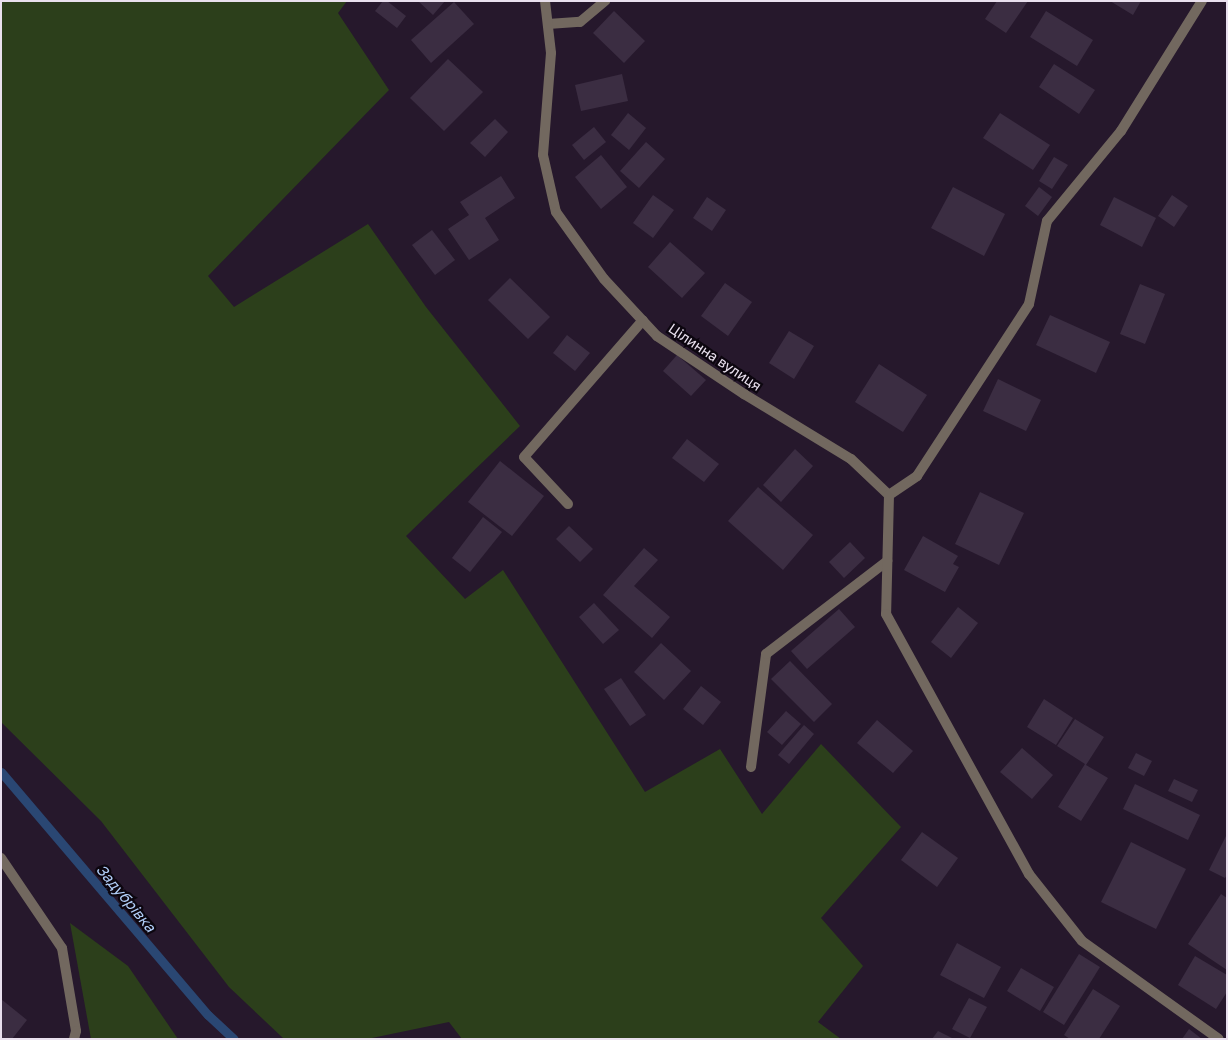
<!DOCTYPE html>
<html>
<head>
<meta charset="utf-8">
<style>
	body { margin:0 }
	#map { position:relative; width:1228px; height:1040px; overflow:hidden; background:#26182c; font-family:"Golos Text",sans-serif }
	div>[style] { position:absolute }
	.green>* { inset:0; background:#2c3f1b }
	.stream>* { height:9px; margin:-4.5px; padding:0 4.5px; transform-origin:4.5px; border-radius:4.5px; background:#2a4773 }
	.building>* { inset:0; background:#3b2d42 }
	.lane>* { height:10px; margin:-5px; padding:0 5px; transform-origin:5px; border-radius:5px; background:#72685f }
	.street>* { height:10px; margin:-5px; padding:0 5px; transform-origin:5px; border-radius:5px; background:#72685f }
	span { translate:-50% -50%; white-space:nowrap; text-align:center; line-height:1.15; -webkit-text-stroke:4.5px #0c060f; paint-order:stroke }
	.street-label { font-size:14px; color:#e9e0ee }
	.water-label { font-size:15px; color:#b0cdf7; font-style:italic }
	.frame { position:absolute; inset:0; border:2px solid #e9e0ee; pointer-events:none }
</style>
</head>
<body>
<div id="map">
	<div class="green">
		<div style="clip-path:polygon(1px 1px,347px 1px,338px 13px,389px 90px,208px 276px,234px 307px,368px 224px,426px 307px,520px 426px,406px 536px,465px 599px,503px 570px,645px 792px,720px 749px,762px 814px,821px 744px,901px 827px,821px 918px,863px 966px,818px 1022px,841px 1039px,462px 1039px,449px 1022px,367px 1039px,284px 1039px,229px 987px,101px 821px,1px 722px)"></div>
		<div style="clip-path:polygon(70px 923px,128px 966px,178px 1039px,91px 1039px)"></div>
	</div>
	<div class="stream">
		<div style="left:1px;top:772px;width:319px;rotate:49.6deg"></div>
		<div style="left:208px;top:1015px;width:35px;rotate:43deg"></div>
	</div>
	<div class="building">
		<div style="clip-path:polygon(383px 1px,387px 1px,406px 16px,397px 28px,375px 11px)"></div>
		<div style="clip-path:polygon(418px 1px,445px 1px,433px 15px)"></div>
		<div style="clip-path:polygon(997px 1px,1028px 1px,1006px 33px,985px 19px)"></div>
		<div style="clip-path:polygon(1110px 1px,1141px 1px,1133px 15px)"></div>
		<div style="clip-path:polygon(454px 2px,474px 24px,431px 63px,411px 40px)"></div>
		<div style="clip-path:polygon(614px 11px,645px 41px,624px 63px,593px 33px)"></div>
		<div style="clip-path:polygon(1046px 11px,1093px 40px,1077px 66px,1030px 37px)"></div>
		<div style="clip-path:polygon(448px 59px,483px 92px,444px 131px,410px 98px)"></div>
		<div style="clip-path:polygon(1054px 64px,1095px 90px,1079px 114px,1039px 87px)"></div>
		<div style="clip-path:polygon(622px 74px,628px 101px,581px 111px,575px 85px)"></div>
		<div style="clip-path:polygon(628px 113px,646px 128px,629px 150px,611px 135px)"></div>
		<div style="clip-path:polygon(1000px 113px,1050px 145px,1033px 170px,983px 138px)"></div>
		<div style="clip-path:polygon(495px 119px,508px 132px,485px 157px,470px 143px)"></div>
		<div style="clip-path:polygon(594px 127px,606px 142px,584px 160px,572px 145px)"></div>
		<div style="clip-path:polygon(646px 142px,665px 159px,639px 188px,620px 171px)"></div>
		<div style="clip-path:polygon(601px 155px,627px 187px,601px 209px,575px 177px)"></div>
		<div style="clip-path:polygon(1054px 157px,1068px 165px,1052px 189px,1039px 181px)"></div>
		<div style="clip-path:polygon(501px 176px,515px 198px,485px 218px,499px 240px,469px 260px,448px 229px,469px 215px,460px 202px)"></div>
		<div style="clip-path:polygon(953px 187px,1005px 214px,984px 256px,931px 228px)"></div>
		<div style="clip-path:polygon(1039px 187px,1052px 197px,1038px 216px,1025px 206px)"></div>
		<div style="clip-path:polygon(653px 195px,674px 210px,653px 238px,633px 223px)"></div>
		<div style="clip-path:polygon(1172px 195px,1188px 206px,1174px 227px,1158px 216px)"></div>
		<div style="clip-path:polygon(707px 197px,726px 210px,712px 231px,693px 218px)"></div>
		<div style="clip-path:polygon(1114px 197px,1156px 218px,1142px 247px,1100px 225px)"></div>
		<div style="clip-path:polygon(432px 230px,455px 260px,435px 275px,412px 245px)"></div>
		<div style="clip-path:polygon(670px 242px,705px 273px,682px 298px,648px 267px)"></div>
		<div style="clip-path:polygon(510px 278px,550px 317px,528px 339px,488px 300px)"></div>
		<div style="clip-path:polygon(725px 283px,752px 302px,728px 336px,701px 316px)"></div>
		<div style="clip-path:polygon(1140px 284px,1165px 294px,1145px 344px,1120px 334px)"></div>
		<div style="clip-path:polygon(1050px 315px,1110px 342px,1096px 373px,1036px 345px)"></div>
		<div style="clip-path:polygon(789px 331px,814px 346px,794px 379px,769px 363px)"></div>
		<div style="clip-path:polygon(567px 335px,590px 353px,575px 371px,553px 353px)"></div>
		<div style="clip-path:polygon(677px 355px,706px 380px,691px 396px,663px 371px)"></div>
		<div style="clip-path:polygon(879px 364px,927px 395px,903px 432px,855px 402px)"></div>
		<div style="clip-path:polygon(998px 379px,1041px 400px,1026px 431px,983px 411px)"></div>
		<div style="clip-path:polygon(687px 439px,719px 464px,704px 482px,672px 458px)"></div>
		<div style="clip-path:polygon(795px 449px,813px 466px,781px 502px,763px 485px)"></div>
		<div style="clip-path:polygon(500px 461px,544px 496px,512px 536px,468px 502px)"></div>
		<div style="clip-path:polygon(758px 487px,813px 535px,783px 570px,728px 521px)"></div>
		<div style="clip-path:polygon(980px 492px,1024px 513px,999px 565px,955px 544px)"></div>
		<div style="clip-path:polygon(483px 517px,502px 532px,470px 572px,452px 558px)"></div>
		<div style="clip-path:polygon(569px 526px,593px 549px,580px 562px,556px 539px)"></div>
		<div style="clip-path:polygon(923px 536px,958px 556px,953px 564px,959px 567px,945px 592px,904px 570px)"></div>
		<div style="clip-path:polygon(850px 542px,865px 558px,844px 578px,829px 562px)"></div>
		<div style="clip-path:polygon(644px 548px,658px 560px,634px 586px,670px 617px,652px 638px,603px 595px)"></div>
		<div style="clip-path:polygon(594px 603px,619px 630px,603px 644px,579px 617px)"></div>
		<div style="clip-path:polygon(958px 607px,978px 623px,951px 658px,931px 642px)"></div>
		<div style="clip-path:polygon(839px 609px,855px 627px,807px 669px,791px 651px)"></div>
		<div style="clip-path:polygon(661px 643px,691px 671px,664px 700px,634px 672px)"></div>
		<div style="clip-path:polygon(790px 661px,832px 704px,814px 722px,771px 679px)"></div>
		<div style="clip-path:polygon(621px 678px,646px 715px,630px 726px,604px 689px)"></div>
		<div style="clip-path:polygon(701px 686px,721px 702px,703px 725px,683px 709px)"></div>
		<div style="clip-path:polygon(1044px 699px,1073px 718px,1056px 745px,1027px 727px)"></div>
		<div style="clip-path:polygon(786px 711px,801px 724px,782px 745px,767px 732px)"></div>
		<div style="clip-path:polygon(1075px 719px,1104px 737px,1086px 765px,1108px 778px,1081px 821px,1058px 807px,1085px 764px,1057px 746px)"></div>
		<div style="clip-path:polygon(877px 720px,913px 751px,893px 773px,857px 743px)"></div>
		<div style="clip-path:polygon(804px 725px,814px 734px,789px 764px,778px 755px)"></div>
		<div style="clip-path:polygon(1022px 748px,1053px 775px,1032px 799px,1000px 772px)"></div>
		<div style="clip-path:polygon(1136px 753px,1152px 761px,1144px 776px,1128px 768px)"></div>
		<div style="clip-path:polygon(1174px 779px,1198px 790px,1192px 802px,1168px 791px)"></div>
		<div style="clip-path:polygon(1135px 784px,1200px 815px,1188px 840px,1123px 809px)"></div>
		<div style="clip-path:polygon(922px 832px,958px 858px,937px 887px,901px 860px)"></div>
		<div style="clip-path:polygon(1227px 834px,1227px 875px,1225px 878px,1209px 870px)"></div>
		<div style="clip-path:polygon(1131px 842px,1186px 869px,1156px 929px,1101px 902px)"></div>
		<div style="clip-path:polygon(1221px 894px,1227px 898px,1227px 970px,1188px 944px)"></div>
		<div style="clip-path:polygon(957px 943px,1001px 967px,984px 998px,940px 975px)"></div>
		<div style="clip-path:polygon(1079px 954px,1100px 967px,1064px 1025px,1043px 1012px)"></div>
		<div style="clip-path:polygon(1195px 956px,1227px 975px,1227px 992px,1216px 1009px,1178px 985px)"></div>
		<div style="clip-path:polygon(1021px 968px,1054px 987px,1040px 1011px,1007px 991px)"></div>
		<div style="clip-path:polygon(1093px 989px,1120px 1006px,1099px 1039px,1070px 1039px,1064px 1035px)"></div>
		<div style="clip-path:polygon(969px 998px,987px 1007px,970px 1038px,952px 1029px)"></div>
		<div style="clip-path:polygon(1px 999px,27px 1020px,12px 1039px,1px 1039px)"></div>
		<div style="clip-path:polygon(1189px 1029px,1202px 1039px,1182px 1039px)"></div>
		<div style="clip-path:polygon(938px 1031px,954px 1039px,932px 1039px)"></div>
	</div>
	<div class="lane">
		<div style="left:548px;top:24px;width:32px;rotate:-4deg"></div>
		<div style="left:580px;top:22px;width:33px;rotate:-40deg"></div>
		<div style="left:568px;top:504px;width:64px;rotate:-133.1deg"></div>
		<div style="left:524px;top:457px;width:181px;rotate:-49deg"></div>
		<div style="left:751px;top:767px;width:114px;rotate:-82.4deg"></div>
		<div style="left:766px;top:654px;width:153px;rotate:-37.5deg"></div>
	</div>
	<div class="street">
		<div style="left:545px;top:1px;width:52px;rotate:83.4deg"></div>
		<div style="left:551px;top:53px;width:102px;rotate:94.5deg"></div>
		<div style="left:543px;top:155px;width:58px;rotate:77.2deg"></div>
		<div style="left:556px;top:212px;width:82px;rotate:54.4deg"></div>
		<div style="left:604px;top:279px;width:78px;rotate:47.1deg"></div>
		<div style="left:657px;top:336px;width:105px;rotate:33.7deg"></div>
		<div style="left:744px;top:394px;width:125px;rotate:31.3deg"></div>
		<div style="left:851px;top:459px;width:52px;rotate:43.5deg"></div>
		<div style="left:889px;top:495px;width:119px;rotate:91.4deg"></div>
		<div style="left:886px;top:614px;width:297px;rotate:61.2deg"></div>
		<div style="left:1029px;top:874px;width:85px;rotate:51.7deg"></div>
		<div style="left:1082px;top:941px;width:168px;rotate:35.6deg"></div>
		<div style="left:889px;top:495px;width:34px;rotate:-34deg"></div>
		<div style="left:917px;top:476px;width:205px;rotate:-56.9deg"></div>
		<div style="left:1029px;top:304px;width:85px;rotate:-77.8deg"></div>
		<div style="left:1047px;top:221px;width:117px;rotate:-50.6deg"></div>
		<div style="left:1121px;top:131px;width:153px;rotate:-58.1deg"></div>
		<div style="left:1px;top:858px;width:109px;rotate:55.9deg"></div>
		<div style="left:62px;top:948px;width:84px;rotate:80.4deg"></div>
		<div style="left:76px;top:1031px;width:8px;rotate:104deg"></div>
	</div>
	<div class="street-label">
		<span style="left:715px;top:357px;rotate:34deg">Цілинна вулиця</span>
	</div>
	<div class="water-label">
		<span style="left:126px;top:898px;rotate:50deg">Задубрівка</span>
	</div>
	<div class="frame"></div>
</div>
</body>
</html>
